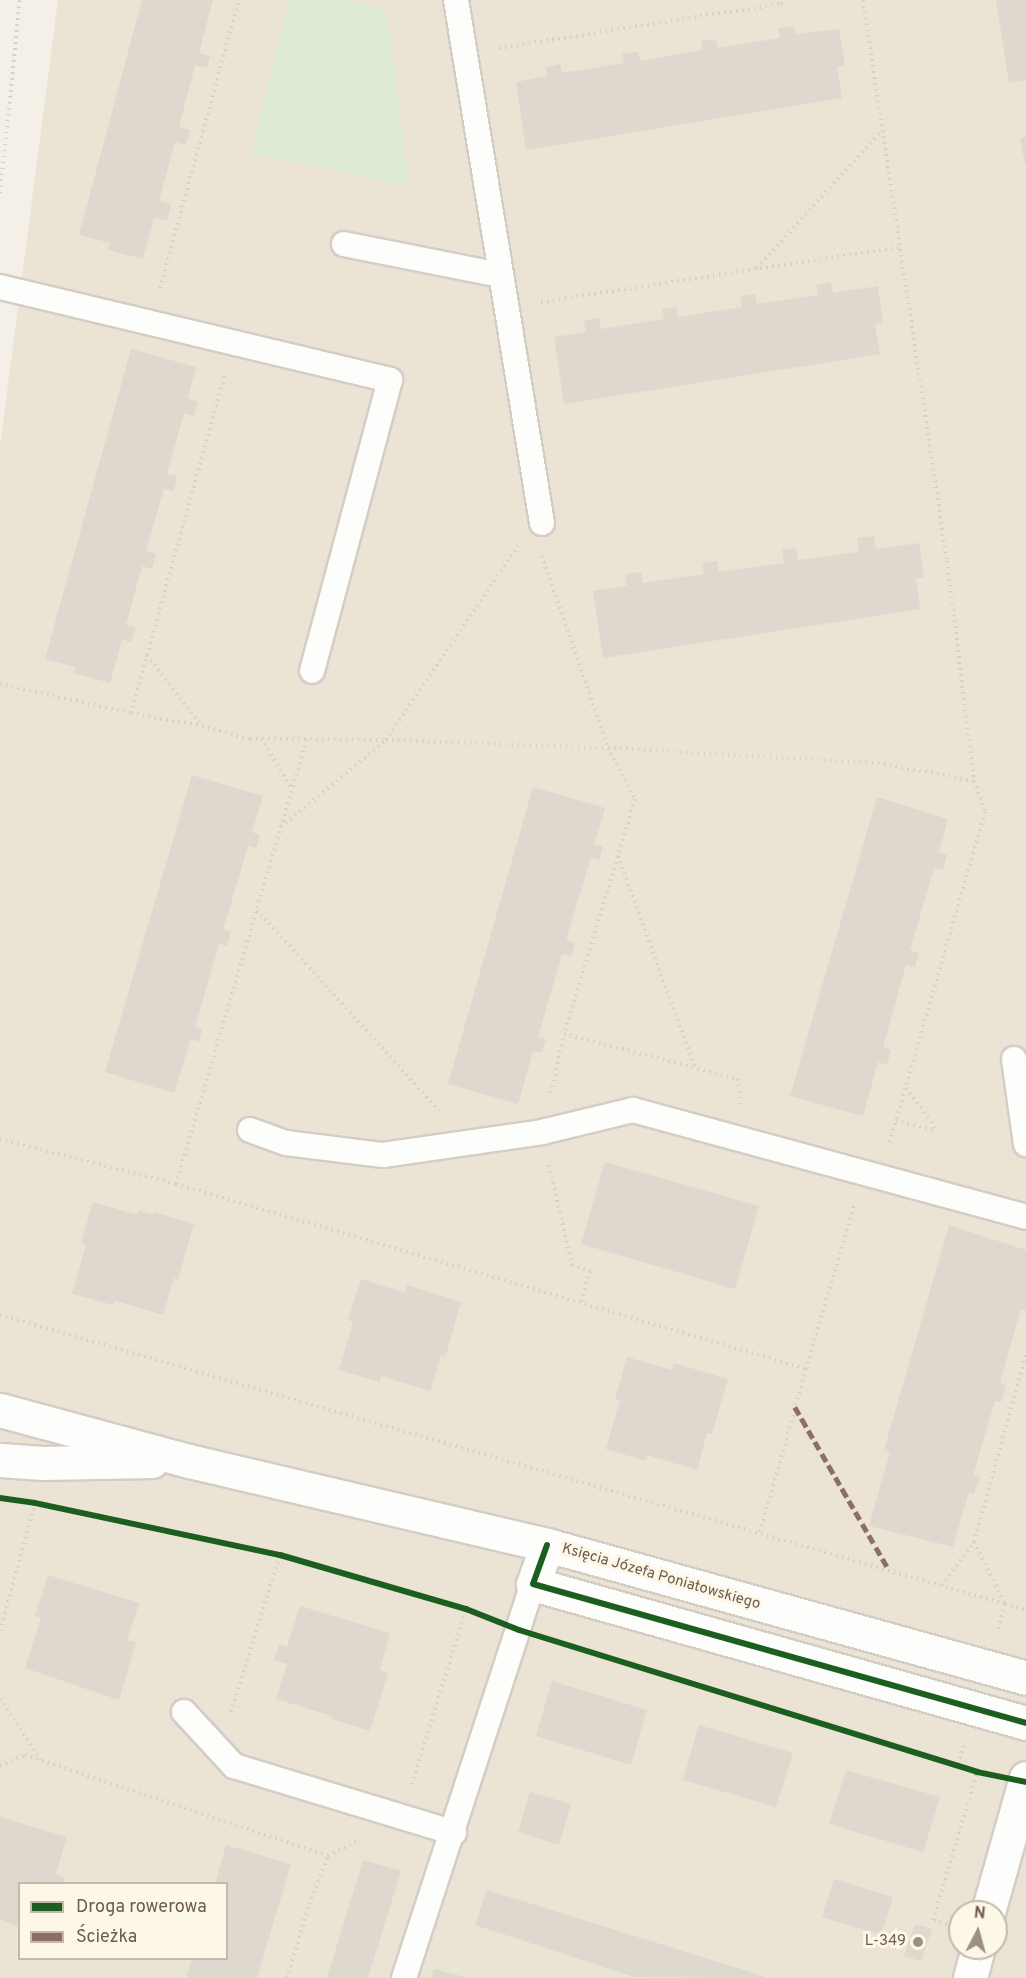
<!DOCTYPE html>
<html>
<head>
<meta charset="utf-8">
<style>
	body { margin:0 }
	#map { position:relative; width:1026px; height:1978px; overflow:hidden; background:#f4f0e7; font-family:Overpass,sans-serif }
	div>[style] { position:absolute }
	.residential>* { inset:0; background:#ebe3d4 }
	.green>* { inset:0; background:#deead3 }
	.building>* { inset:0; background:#ded8cf }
	.path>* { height:4px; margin-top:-2px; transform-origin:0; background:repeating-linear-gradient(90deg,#d5d0c9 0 1.5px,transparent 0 6px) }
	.roads { filter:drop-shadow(2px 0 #d3cdc6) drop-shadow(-2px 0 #d3cdc6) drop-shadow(0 2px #d3cdc6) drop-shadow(0 -2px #d3cdc6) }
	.service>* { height:24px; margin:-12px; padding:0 12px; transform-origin:12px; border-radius:12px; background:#fdfdfb }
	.minor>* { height:33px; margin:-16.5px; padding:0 16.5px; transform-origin:16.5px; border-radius:16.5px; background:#fdfdfb }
	.secondary>* { height:33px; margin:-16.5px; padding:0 16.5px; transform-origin:16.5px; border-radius:16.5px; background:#fdfdfb }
	.quiet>* { height:4.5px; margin-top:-2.25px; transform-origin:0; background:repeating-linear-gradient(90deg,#8d6e63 0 9px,transparent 0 13.5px) }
	.cycleway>* { height:6px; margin:-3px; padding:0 3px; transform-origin:3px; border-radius:3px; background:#1b5e20 }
	.dots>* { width:16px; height:16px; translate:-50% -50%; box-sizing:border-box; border:3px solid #fdf7e8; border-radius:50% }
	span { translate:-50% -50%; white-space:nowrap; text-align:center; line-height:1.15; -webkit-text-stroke:6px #fdf7e8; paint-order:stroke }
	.street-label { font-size:15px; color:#6e5c4c }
	.poi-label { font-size:15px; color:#6e5c4c }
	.right { translate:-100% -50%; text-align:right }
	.legend { position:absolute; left:18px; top:1882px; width:210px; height:78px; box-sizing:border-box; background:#fdf7e8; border:2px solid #c4b9aa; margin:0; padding:8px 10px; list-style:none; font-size:18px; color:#6e5c4c }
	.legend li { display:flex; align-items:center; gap:12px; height:30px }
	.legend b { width:30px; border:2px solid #c4b9aa }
	.north { position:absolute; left:948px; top:1900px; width:60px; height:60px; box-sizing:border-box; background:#fdf7e8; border:2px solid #c4b9aa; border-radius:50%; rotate:6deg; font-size:16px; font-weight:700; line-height:24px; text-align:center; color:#6e5c4c }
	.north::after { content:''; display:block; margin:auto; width:21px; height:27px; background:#9d9082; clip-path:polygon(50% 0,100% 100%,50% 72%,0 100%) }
</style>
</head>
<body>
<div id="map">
	<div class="residential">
		<div style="clip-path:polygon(evenodd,58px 0,1026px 0,1026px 1978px,0 1978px,0 446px,58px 0,20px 1884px,226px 1884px,226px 1958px,20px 1958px,20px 1884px,58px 0,960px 1912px,996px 1912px,996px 1948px,960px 1948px,960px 1912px)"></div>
	</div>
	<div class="green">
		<div style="clip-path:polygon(290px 0,344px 0,387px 11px,409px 187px,250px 152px)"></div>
	</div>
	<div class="building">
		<div style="clip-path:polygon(142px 0,213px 0,199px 53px,210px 56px,207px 68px,195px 65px,179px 127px,190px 130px,186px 145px,175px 142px,159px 201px,171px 204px,167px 221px,154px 217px,143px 259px,108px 250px,110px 243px,79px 235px)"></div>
		<div style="clip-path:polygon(996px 0,1026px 0,1026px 80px,1009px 83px)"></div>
		<div style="clip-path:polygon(793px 26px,795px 34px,839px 29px,845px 65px,837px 67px,842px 98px,526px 150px,516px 82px,547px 76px,546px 67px,560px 64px,562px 73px,624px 63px,622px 54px,638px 52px,640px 61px,702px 50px,701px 41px,716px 39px,718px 48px,780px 38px,778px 28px)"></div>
		<div style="clip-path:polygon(1026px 137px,1026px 165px,1025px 165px,1020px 138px)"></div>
		<div style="clip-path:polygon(831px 282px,833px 293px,878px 286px,883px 323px,875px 324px,880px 354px,564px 404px,554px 337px,586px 332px,584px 321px,599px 318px,601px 329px,664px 319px,662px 309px,676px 307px,678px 317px,742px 307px,740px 296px,755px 294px,757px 304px,818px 295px,816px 285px)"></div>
		<div style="clip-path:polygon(131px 349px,196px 367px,188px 398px,198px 402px,194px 416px,184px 413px,167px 474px,177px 476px,174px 491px,164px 489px,146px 551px,156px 554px,152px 569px,142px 566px,126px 625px,136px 628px,131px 642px,122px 640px,110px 683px,74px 673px,76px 667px,45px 659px)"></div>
		<div style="clip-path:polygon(874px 536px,876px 549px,919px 543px,924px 577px,916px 579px,920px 609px,603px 658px,593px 591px,627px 586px,625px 574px,641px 572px,643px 583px,704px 574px,702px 563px,717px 561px,719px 572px,784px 563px,782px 550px,796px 548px,798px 560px,859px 552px,857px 538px)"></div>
		<div style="clip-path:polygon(192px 775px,263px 796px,252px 832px,260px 835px,256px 848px,248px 846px,223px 930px,231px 932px,227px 946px,219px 944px,195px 1027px,202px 1029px,199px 1042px,191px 1039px,174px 1093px,105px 1072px)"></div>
		<div style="clip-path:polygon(533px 787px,605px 808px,594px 844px,603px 846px,599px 860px,591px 857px,566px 940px,575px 943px,571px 957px,562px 954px,538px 1037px,546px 1039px,542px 1053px,533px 1051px,518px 1104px,448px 1084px)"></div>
		<div style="clip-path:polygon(877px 797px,948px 819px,939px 852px,947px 855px,943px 870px,934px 868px,910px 950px,919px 953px,915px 967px,906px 965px,883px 1047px,891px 1050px,887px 1065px,878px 1062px,863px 1116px,790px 1096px)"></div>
		<div style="clip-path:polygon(605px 1162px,759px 1206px,735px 1289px,581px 1244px)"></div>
		<div style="clip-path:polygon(93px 1202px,137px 1215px,138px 1210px,153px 1215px,154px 1212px,194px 1224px,178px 1280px,174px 1278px,163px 1315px,114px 1300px,113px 1305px,72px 1294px,86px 1245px,81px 1243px)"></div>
		<div style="clip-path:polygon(949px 1225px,1026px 1250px,1026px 1311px,1021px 1309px,1000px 1383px,1006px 1385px,1001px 1402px,995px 1401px,973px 1475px,980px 1477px,974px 1494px,969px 1492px,953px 1547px,869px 1526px,890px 1452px,884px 1450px)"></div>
		<div style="clip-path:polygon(361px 1279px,405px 1293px,407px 1285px,461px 1302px,445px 1358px,441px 1356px,430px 1391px,381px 1376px,380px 1382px,339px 1370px,353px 1322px,348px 1320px)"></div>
		<div style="clip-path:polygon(627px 1357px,672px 1370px,674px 1363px,728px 1379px,712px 1434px,707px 1433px,697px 1470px,647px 1455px,646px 1461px,606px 1449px,620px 1400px,615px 1399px)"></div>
		<div style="clip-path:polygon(48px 1575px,139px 1603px,127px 1640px,136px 1642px,119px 1700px,25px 1668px,41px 1618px,35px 1616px)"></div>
		<div style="clip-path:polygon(300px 1606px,390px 1633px,380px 1670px,388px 1673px,370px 1731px,331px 1719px,332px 1716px,276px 1699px,287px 1664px,274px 1660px,279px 1644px,287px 1647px)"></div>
		<div style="clip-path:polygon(552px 1681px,647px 1710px,631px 1765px,536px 1736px)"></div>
		<div style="clip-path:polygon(699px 1725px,793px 1753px,776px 1807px,683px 1780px)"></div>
		<div style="clip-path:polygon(846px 1770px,940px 1797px,923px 1852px,829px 1824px)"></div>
		<div style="clip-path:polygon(530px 1792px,571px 1804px,559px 1845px,518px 1832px)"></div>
		<div style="clip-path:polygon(0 1817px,67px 1837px,56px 1874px,64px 1878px,63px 1884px,20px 1884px,20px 1928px,0 1919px)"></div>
		<div style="clip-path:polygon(226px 1845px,291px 1864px,257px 1978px,186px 1978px,192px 1959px,226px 1959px,226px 1884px,215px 1884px)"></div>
		<div style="clip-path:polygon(363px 1860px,401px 1871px,368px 1978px,327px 1978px)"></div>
		<div style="clip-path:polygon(834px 1879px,893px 1897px,881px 1935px,822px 1917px)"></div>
		<div style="clip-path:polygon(487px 1890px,747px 1971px,768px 1978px,634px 1977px,475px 1925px)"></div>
		<div style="clip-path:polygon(915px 1924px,932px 1929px,921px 1961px,904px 1956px)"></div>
		<div style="clip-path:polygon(434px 1969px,465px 1977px,465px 1978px,431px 1978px)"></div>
	</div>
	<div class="path">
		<div style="left:863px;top:0;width:567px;rotate:81.48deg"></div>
		<div style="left:947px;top:561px;width:222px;rotate:83deg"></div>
		<div style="left:499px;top:48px;width:285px;rotate:-8.9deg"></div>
		<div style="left:781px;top:4px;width:5px;rotate:-53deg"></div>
		<div style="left:0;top:193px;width:194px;rotate:-84.1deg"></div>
		<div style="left:757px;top:268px;width:186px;rotate:-47.8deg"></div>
		<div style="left:160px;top:288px;width:299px;rotate:-74.7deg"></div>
		<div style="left:541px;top:302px;width:362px;rotate:-8.7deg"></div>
		<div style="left:542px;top:556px;width:203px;rotate:71deg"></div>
		<div style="left:608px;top:748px;width:58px;rotate:62.1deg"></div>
		<div style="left:635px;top:799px;width:245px;rotate:106.8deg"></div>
		<div style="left:147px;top:655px;width:88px;rotate:52.4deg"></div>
		<div style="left:0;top:684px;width:134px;rotate:12.5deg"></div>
		<div style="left:131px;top:713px;width:351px;rotate:-74.5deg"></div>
		<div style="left:131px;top:713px;width:72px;rotate:10.4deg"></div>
		<div style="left:202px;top:726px;width:50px;rotate:15.2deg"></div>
		<div style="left:250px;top:739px;width:136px;rotate:0.4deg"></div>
		<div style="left:386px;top:740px;width:222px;rotate:2.1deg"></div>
		<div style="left:608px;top:748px;width:270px;rotate:3.2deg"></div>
		<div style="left:878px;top:763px;width:98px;rotate:10.6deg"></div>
		<div style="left:974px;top:781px;width:33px;rotate:70deg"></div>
		<div style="left:985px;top:812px;width:346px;rotate:106.1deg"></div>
		<div style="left:261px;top:739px;width:59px;rotate:58.2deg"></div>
		<div style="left:281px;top:827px;width:136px;rotate:-39.6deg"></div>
		<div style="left:386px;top:740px;width:235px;rotate:-55.8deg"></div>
		<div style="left:618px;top:856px;width:226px;rotate:70deg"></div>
		<div style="left:257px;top:910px;width:271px;rotate:47.8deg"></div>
		<div style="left:906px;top:1088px;width:54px;rotate:53.3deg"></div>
		<div style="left:551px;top:1093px;width:60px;rotate:-77.6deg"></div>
		<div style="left:564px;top:1034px;width:180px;rotate:14.5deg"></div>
		<div style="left:738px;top:1079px;width:25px;rotate:83deg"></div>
		<div style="left:896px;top:1121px;width:42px;rotate:13.7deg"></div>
		<div style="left:0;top:1139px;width:182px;rotate:14.3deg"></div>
		<div style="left:176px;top:1184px;width:657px;rotate:16.36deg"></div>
		<div style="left:806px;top:1369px;width:170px;rotate:-73.6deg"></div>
		<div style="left:549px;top:1165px;width:103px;rotate:77deg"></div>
		<div style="left:572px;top:1265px;width:19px;rotate:18deg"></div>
		<div style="left:590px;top:1271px;width:33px;rotate:106deg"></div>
		<div style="left:176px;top:1184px;width:464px;rotate:-73.6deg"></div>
		<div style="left:0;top:1315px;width:1046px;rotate:16.04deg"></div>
		<div style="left:1005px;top:1604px;width:28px;rotate:105deg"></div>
		<div style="left:760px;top:1532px;width:169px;rotate:-74.2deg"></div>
		<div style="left:974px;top:1542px;width:195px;rotate:-74.5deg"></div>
		<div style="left:942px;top:1585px;width:54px;rotate:-53.3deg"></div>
		<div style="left:974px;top:1542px;width:69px;rotate:63.4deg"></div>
		<div style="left:1005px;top:1604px;width:22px;rotate:16deg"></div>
		<div style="left:0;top:1631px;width:133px;rotate:-74.7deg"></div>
		<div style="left:0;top:1699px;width:73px;rotate:56.1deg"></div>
		<div style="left:231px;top:1712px;width:164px;rotate:-72.7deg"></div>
		<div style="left:958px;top:1764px;width:20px;rotate:-72deg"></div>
		<div style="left:0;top:1766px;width:27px;rotate:-24deg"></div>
		<div style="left:25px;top:1755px;width:319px;rotate:18.4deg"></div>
		<div style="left:328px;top:1856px;width:33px;rotate:-27deg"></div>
		<div style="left:412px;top:1784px;width:183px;rotate:-72.9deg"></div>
		<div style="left:947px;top:1924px;width:15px;rotate:-164deg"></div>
		<div style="left:933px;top:1920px;width:154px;rotate:-73.4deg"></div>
		<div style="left:287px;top:1978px;width:77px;rotate:-73.4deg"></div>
		<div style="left:309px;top:1904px;width:52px;rotate:-68.4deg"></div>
	</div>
	<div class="roads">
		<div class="service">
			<div style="left:456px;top:0;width:530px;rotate:80.66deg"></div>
			<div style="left:344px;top:244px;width:160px;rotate:11.2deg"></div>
			<div style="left:0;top:287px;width:401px;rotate:13.4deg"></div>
			<div style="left:390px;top:380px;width:301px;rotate:105deg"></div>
			<div style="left:1014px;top:1059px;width:86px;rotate:82deg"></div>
			<div style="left:250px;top:1130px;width:38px;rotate:20deg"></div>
			<div style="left:286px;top:1143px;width:98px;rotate:7.1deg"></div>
			<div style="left:383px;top:1155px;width:161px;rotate:-8.2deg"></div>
			<div style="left:542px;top:1132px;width:94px;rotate:-13.6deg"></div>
			<div style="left:633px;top:1110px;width:407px;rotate:15.2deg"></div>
			<div style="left:184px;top:1712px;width:74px;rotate:47.2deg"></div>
			<div style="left:234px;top:1766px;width:230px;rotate:16.9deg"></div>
			<div style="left:404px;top:1978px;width:415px;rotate:-71.9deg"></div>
		</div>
		<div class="minor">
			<div style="left:547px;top:1545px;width:41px;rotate:109.7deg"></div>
			<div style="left:533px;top:1584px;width:512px;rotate:15.75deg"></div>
			<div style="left:988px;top:1912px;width:139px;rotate:-74.2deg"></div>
			<div style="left:970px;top:1978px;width:31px;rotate:-75deg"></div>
		</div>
		<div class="secondary">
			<div style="left:0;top:1410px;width:196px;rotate:15.1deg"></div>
			<div style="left:189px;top:1461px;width:368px;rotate:13.2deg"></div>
			<div style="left:547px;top:1545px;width:497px;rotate:15.5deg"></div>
			<div style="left:0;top:1460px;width:43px;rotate:4deg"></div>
			<div style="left:43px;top:1463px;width:109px;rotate:-1.1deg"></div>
		</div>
	</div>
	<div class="quiet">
		<div style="left:795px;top:1407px;width:188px;rotate:60deg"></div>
	</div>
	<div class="cycleway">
		<div style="left:0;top:1498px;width:35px;rotate:8deg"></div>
		<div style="left:35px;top:1503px;width:250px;rotate:12deg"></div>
		<div style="left:280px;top:1555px;width:194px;rotate:16.2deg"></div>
		<div style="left:466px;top:1609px;width:57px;rotate:21.6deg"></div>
		<div style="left:519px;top:1630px;width:480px;rotate:17.2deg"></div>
		<div style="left:977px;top:1772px;width:50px;rotate:11.5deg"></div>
		<div style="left:547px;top:1545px;width:41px;rotate:109.7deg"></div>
		<div style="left:533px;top:1584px;width:512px;rotate:15.75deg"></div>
	</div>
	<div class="dots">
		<div style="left:918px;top:1942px;background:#9d9082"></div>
	</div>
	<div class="street-label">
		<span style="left:661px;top:1577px;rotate:16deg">Księcia Józefa Poniatowskiego</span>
	</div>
	<div class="poi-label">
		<span class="right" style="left:906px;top:1942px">L-349</span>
	</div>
	<ul class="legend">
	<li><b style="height:8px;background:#1b5e20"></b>Droga rowerowa</li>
	<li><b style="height:8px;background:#8d6e63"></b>Ścieżka</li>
	</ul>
	<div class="north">N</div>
</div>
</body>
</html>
